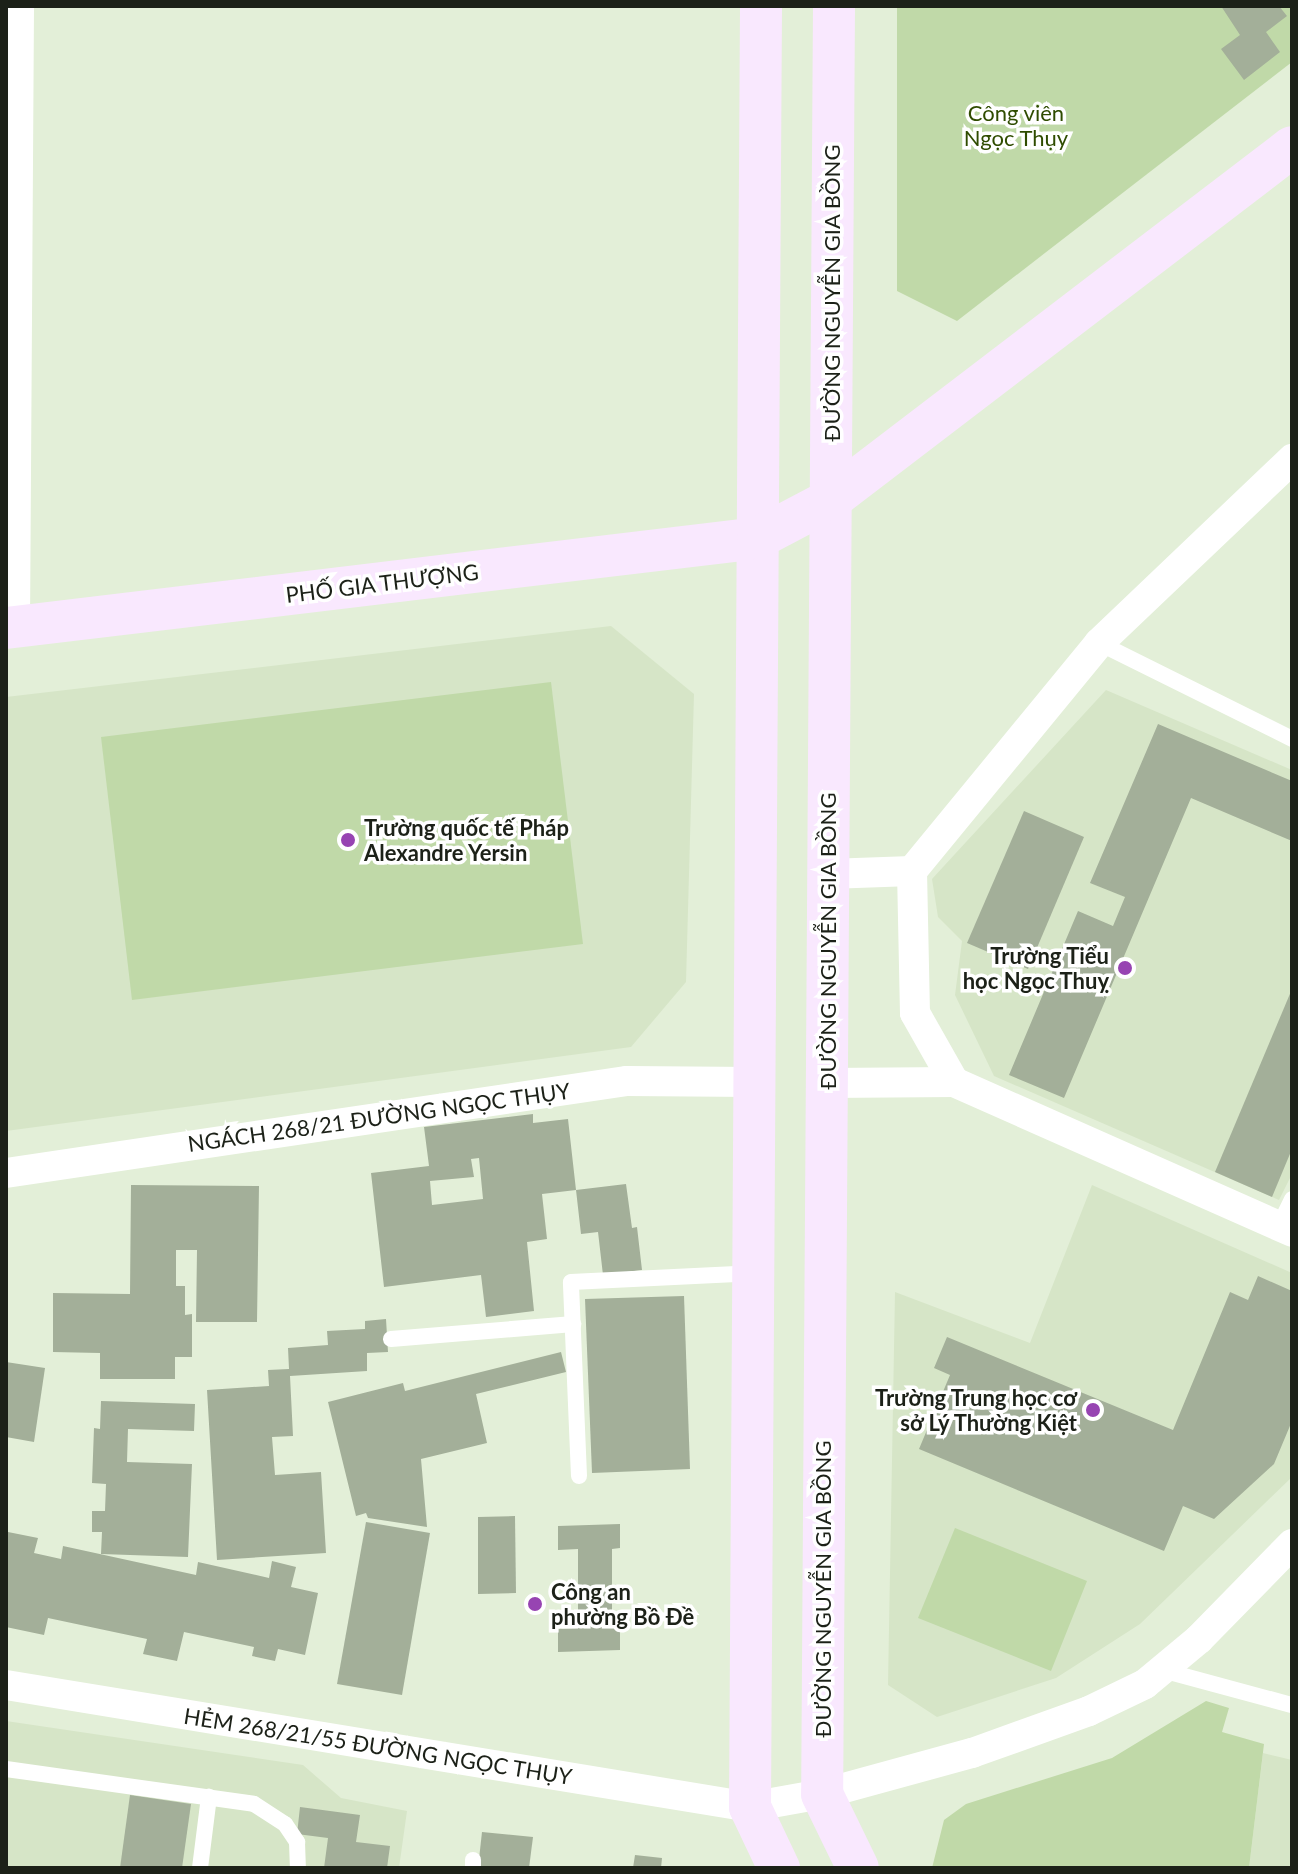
<!DOCTYPE html>
<html>
<head>
<meta charset="utf-8">
<style>
	body { margin:0 }
	#map { position:relative; width:1298px; height:1874px; overflow:hidden; background:#e3efd8; font-family:Lato,sans-serif }
	div>[style] { position:absolute }
	.built>* { inset:0; background:#d6e5c7 }
	.green>* { inset:0; background:#c0d9a8 }
	.building>* { inset:0; background:#a3af99 }
	.lane>* { height:16px; margin:-8px; padding:0 8px; transform-origin:8px; border-radius:8px; background:#fff }
	.street>* { height:30px; margin:-15px; padding:0 15px; transform-origin:15px; border-radius:15px; background:#fff }
	.secondary>* { height:42px; margin:-21px; padding:0 21px; transform-origin:21px; border-radius:21px; background:#f9e8fe }
	.dots>* { width:22px; height:22px; translate:-50% -50%; box-sizing:border-box; border:4px solid #fff; border-radius:50% }
	span { translate:-50% -50%; white-space:nowrap; text-align:center; line-height:1.15; -webkit-text-stroke:7px #fff; paint-order:stroke }
	.park-label { font-size:22px; color:#2f4c00 }
	.street-label { font-size:22px; color:#1c2118 }
	.poi-label { font-size:22px; color:#1c2118; font-weight:700 }
	.left { translate:0 -50%; text-align:left }
	.right { translate:-100% -50%; text-align:right }
	.frame { position:absolute; inset:0; border:8px solid #1c2118; pointer-events:none }
</style>
</head>
<body>
<div id="map">
	<div class="built">
		<div style="clip-path:polygon(611px 626px,694px 694px,686px 982px,631px 1047px,6px 1131px,6px 697px)"></div>
		<div style="clip-path:polygon(1106px 690px,1292px 770px,1292px 1174px,1279px 1200px,994px 1076px,955px 995px,962px 941px,938px 917px,932px 879px)"></div>
		<div style="clip-path:polygon(1092px 1185px,1292px 1273px,1292px 1477px,1140px 1624px,1056px 1678px,937px 1717px,888px 1685px,895px 1292px,1030px 1343px)"></div>
		<div style="clip-path:polygon(6px 1721px,303px 1765px,341px 1798px,407px 1811px,399px 1868px,6px 1868px)"></div>
		<div style="clip-path:polygon(1263px 1753px,1292px 1760px,1292px 1868px,1249px 1868px)"></div>
	</div>
	<div class="green">
		<div style="clip-path:polygon(897px 6px,1292px 6px,1292px 62px,957px 321px,897px 291px)"></div>
		<div style="clip-path:polygon(551px 682px,583px 944px,132px 1000px,101px 737px)"></div>
		<div style="clip-path:polygon(955px 1528px,1087px 1581px,1051px 1671px,918px 1618px)"></div>
		<div style="clip-path:polygon(1206px 1701px,1229px 1708px,1222px 1732px,1264px 1744px,1249px 1868px,932px 1868px,944px 1820px,966px 1804px,1112px 1758px)"></div>
	</div>
	<div class="building">
		<div style="clip-path:polygon(1221px 6px,1279px 6px,1287px 16px,1266px 32px,1280px 52px,1244px 80px,1221px 49px,1240px 35px)"></div>
		<div style="clip-path:polygon(1158px 724px,1292px 781px,1292px 841px,1191px 798px,1064px 1098px,1009px 1075px,1078px 911px,1113px 926px,1125px 897px,1090px 883px)"></div>
		<div style="clip-path:polygon(1024px 811px,1084px 837px,1028px 969px,967px 943px)"></div>
		<div style="clip-path:polygon(1292px 989px,1292px 1149px,1272px 1197px,1215px 1172px)"></div>
		<div style="clip-path:polygon(evenodd,533px 1114px,533px 1123px,568px 1119px,576px 1190px,542px 1194px,547px 1239px,527px 1242px,534px 1311px,486px 1317px,481px 1275px,384px 1287px,371px 1173px,429px 1166px,424px 1127px,533px 1114px,479px 1158px,483px 1199px,432px 1205px,430px 1181px,474px 1177px,471px 1159px,479px 1158px)"></div>
		<div style="clip-path:polygon(626px 1184px,632px 1228px,637px 1227px,642px 1270px,603px 1275px,598px 1232px,581px 1234px,576px 1190px)"></div>
		<div style="clip-path:polygon(131px 1185px,259px 1186px,257px 1322px,196px 1322px,197px 1250px,176px 1250px,176px 1286px,185px 1286px,185px 1315px,192px 1314px,192px 1357px,175px 1357px,175px 1379px,100px 1379px,100px 1353px,53px 1352px,53px 1293px,130px 1294px)"></div>
		<div style="clip-path:polygon(1258px 1276px,1292px 1291px,1292px 1421px,1274px 1464px,1214px 1519px,1183px 1506px,1164px 1551px,919px 1449px,950px 1375px,934px 1368px,947px 1337px,1173px 1430px,1230px 1292px,1248px 1300px)"></div>
		<div style="clip-path:polygon(684px 1296px,690px 1469px,592px 1473px,585px 1299px)"></div>
		<div style="clip-path:polygon(386px 1319px,388px 1352px,367px 1353px,367px 1371px,290px 1376px,293px 1436px,272px 1437px,275px 1475px,321px 1472px,326px 1553px,217px 1560px,207px 1390px,269px 1386px,268px 1370px,289px 1369px,288px 1348px,328px 1345px,327px 1331px,365px 1329px,365px 1321px)"></div>
		<div style="clip-path:polygon(561px 1352px,566px 1372px,476px 1394px,487px 1443px,421px 1459px,427px 1527px,368px 1518px,366px 1513px,356px 1516px,328px 1402px,403px 1383px,405px 1391px)"></div>
		<div style="clip-path:polygon(6px 1362px,45px 1368px,34px 1442px,6px 1437px)"></div>
		<div style="clip-path:polygon(101px 1401px,195px 1404px,194px 1431px,128px 1429px,127px 1462px,192px 1464px,188px 1557px,101px 1554px,102px 1532px,92px 1532px,92px 1511px,105px 1511px,106px 1484px,92px 1483px,94px 1428px,100px 1429px)"></div>
		<div style="clip-path:polygon(515px 1516px,516px 1593px,478px 1594px,478px 1517px)"></div>
		<div style="clip-path:polygon(366px 1522px,430px 1533px,402px 1695px,337px 1684px)"></div>
		<div style="clip-path:polygon(620px 1524px,620px 1548px,612px 1549px,612px 1627px,620px 1626px,620px 1650px,558px 1652px,558px 1629px,578px 1628px,578px 1549px,558px 1550px,558px 1526px)"></div>
		<div style="clip-path:polygon(8px 1532px,38px 1538px,34px 1553px,61px 1559px,63px 1546px,196px 1575px,198px 1562px,269px 1578px,272px 1561px,296px 1567px,291px 1587px,318px 1593px,305px 1655px,278px 1649px,275px 1661px,252px 1656px,254px 1647px,184px 1632px,177px 1661px,143px 1654px,147px 1639px,48px 1618px,44px 1635px,6px 1627px)"></div>
		<div style="clip-path:polygon(130px 1795px,191px 1804px,182px 1868px,120px 1868px)"></div>
		<div style="clip-path:polygon(300px 1807px,360px 1815px,356px 1842px,390px 1846px,387px 1868px,324px 1868px,328px 1838px,297px 1834px)"></div>
		<div style="clip-path:polygon(482px 1832px,533px 1837px,529px 1868px,478px 1868px)"></div>
		<div style="clip-path:polygon(635px 1855px,662px 1858px,661px 1868px,633px 1868px)"></div>
	</div>
	<div class="lane">
		<div style="left:1099px;top:643px;width:216px;rotate:26.4deg"></div>
		<div style="left:1279px;top:1226px;width:30px;rotate:-64deg"></div>
		<div style="left:391px;top:1339px;width:183px;rotate:-4.7deg"></div>
		<div style="left:579px;top:1476px;width:194px;rotate:-92.4deg"></div>
		<div style="left:571px;top:1282px;width:181px;rotate:-2.8deg"></div>
		<div style="left:1162px;top:1670px;width:135px;rotate:15.1deg"></div>
		<div style="left:6px;top:1769px;width:250px;rotate:8deg"></div>
		<div style="left:254px;top:1804px;width:37px;rotate:33deg"></div>
		<div style="left:285px;top:1824px;width:22px;rotate:56deg"></div>
		<div style="left:297px;top:1842px;width:26px;rotate:88deg"></div>
		<div style="left:200px;top:1868px;width:72px;rotate:-82.8deg"></div>
		<div style="left:473px;top:1868px;width:8px;rotate:-90deg"></div>
	</div>
	<div class="street">
		<div style="left:15px;top:627px;width:621px;rotate:-89.63deg"></div>
		<div style="left:912px;top:871px;width:142px;rotate:88.8deg"></div>
		<div style="left:915px;top:1013px;width:79px;rotate:60.5deg"></div>
		<div style="left:828px;top:874px;width:84px;rotate:-2deg"></div>
		<div style="left:912px;top:871px;width:295px;rotate:-50.6deg"></div>
		<div style="left:1099px;top:643px;width:267px;rotate:-43.6deg"></div>
		<div style="left:827px;top:1083px;width:127px;rotate:-0.5deg"></div>
		<div style="left:954px;top:1082px;width:370px;rotate:23.9deg"></div>
		<div style="left:6px;top:1173px;width:628px;rotate:-8.43deg"></div>
		<div style="left:627px;top:1081px;width:127px;rotate:0.5deg"></div>
		<div style="left:6px;top:1685px;width:754px;rotate:9.31deg"></div>
		<div style="left:750px;top:1807px;width:73px;rotate:-10.2deg"></div>
		<div style="left:822px;top:1794px;width:156px;rotate:-15.3deg"></div>
		<div style="left:972px;top:1753px;width:124px;rotate:-19.7deg"></div>
		<div style="left:1089px;top:1711px;width:62px;rotate:-25.7deg"></div>
		<div style="left:1145px;top:1684px;width:70px;rotate:-39.8deg"></div>
		<div style="left:1199px;top:1639px;width:133px;rotate:-45.6deg"></div>
	</div>
	<div class="secondary">
		<div style="left:761px;top:6px;width:1801px;rotate:90.35deg"></div>
		<div style="left:750px;top:1807px;width:68px;rotate:64.6deg"></div>
		<div style="left:834px;top:6px;width:1788px;rotate:90.38deg"></div>
		<div style="left:822px;top:1794px;width:82px;rotate:64.1deg"></div>
		<div style="left:6px;top:628px;width:757px;rotate:-6.82deg"></div>
		<div style="left:758px;top:538px;width:81px;rotate:-27.8deg"></div>
		<div style="left:830px;top:500px;width:581px;rotate:-37.38deg"></div>
	</div>
	<div class="dots">
		<div style="left:348px;top:840px;background:#9744b2"></div>
		<div style="left:1125px;top:968px;background:#9744b2"></div>
		<div style="left:1093px;top:1410px;background:#9744b2"></div>
		<div style="left:535px;top:1604px;background:#9744b2"></div>
	</div>
	<div class="park-label">
		<span style="left:1016px;top:125px">Công viên<br>Ngọc Thụy</span>
	</div>
	<div class="street-label">
		<span style="left:832px;top:293px;rotate:-90deg">ĐƯỜNG NGUYỄN GIA BỒNG</span>
		<span style="left:382px;top:583px;rotate:-7deg">PHỐ GIA THƯỢNG</span>
		<span style="left:828px;top:941px;rotate:-90deg">ĐƯỜNG NGUYỄN GIA BỒNG</span>
		<span style="left:379px;top:1117px;rotate:-8deg">NGÁCH 268/21 ĐƯỜNG NGỌC THỤY</span>
		<span style="left:823px;top:1589px;rotate:-90deg">ĐƯỜNG NGUYỄN GIA BỒNG</span>
		<span style="left:378px;top:1746px;rotate:9deg">HẺM 268/21/55 ĐƯỜNG NGỌC THỤY</span>
	</div>
	<div class="poi-label">
		<span class="left" style="left:364px;top:840px">Trường quốc tế Pháp<br>Alexandre Yersin</span>
		<span class="right" style="left:1109px;top:968px">Trường Tiểu<br>học Ngọc Thuỵ</span>
		<span class="right" style="left:1077px;top:1410px">Trường Trung học cơ<br>sở Lý Thường Kiệt</span>
		<span class="left" style="left:551px;top:1604px">Công an<br>phường Bồ Đề</span>
	</div>
	<div class="frame"></div>
</div>
</body>
</html>
